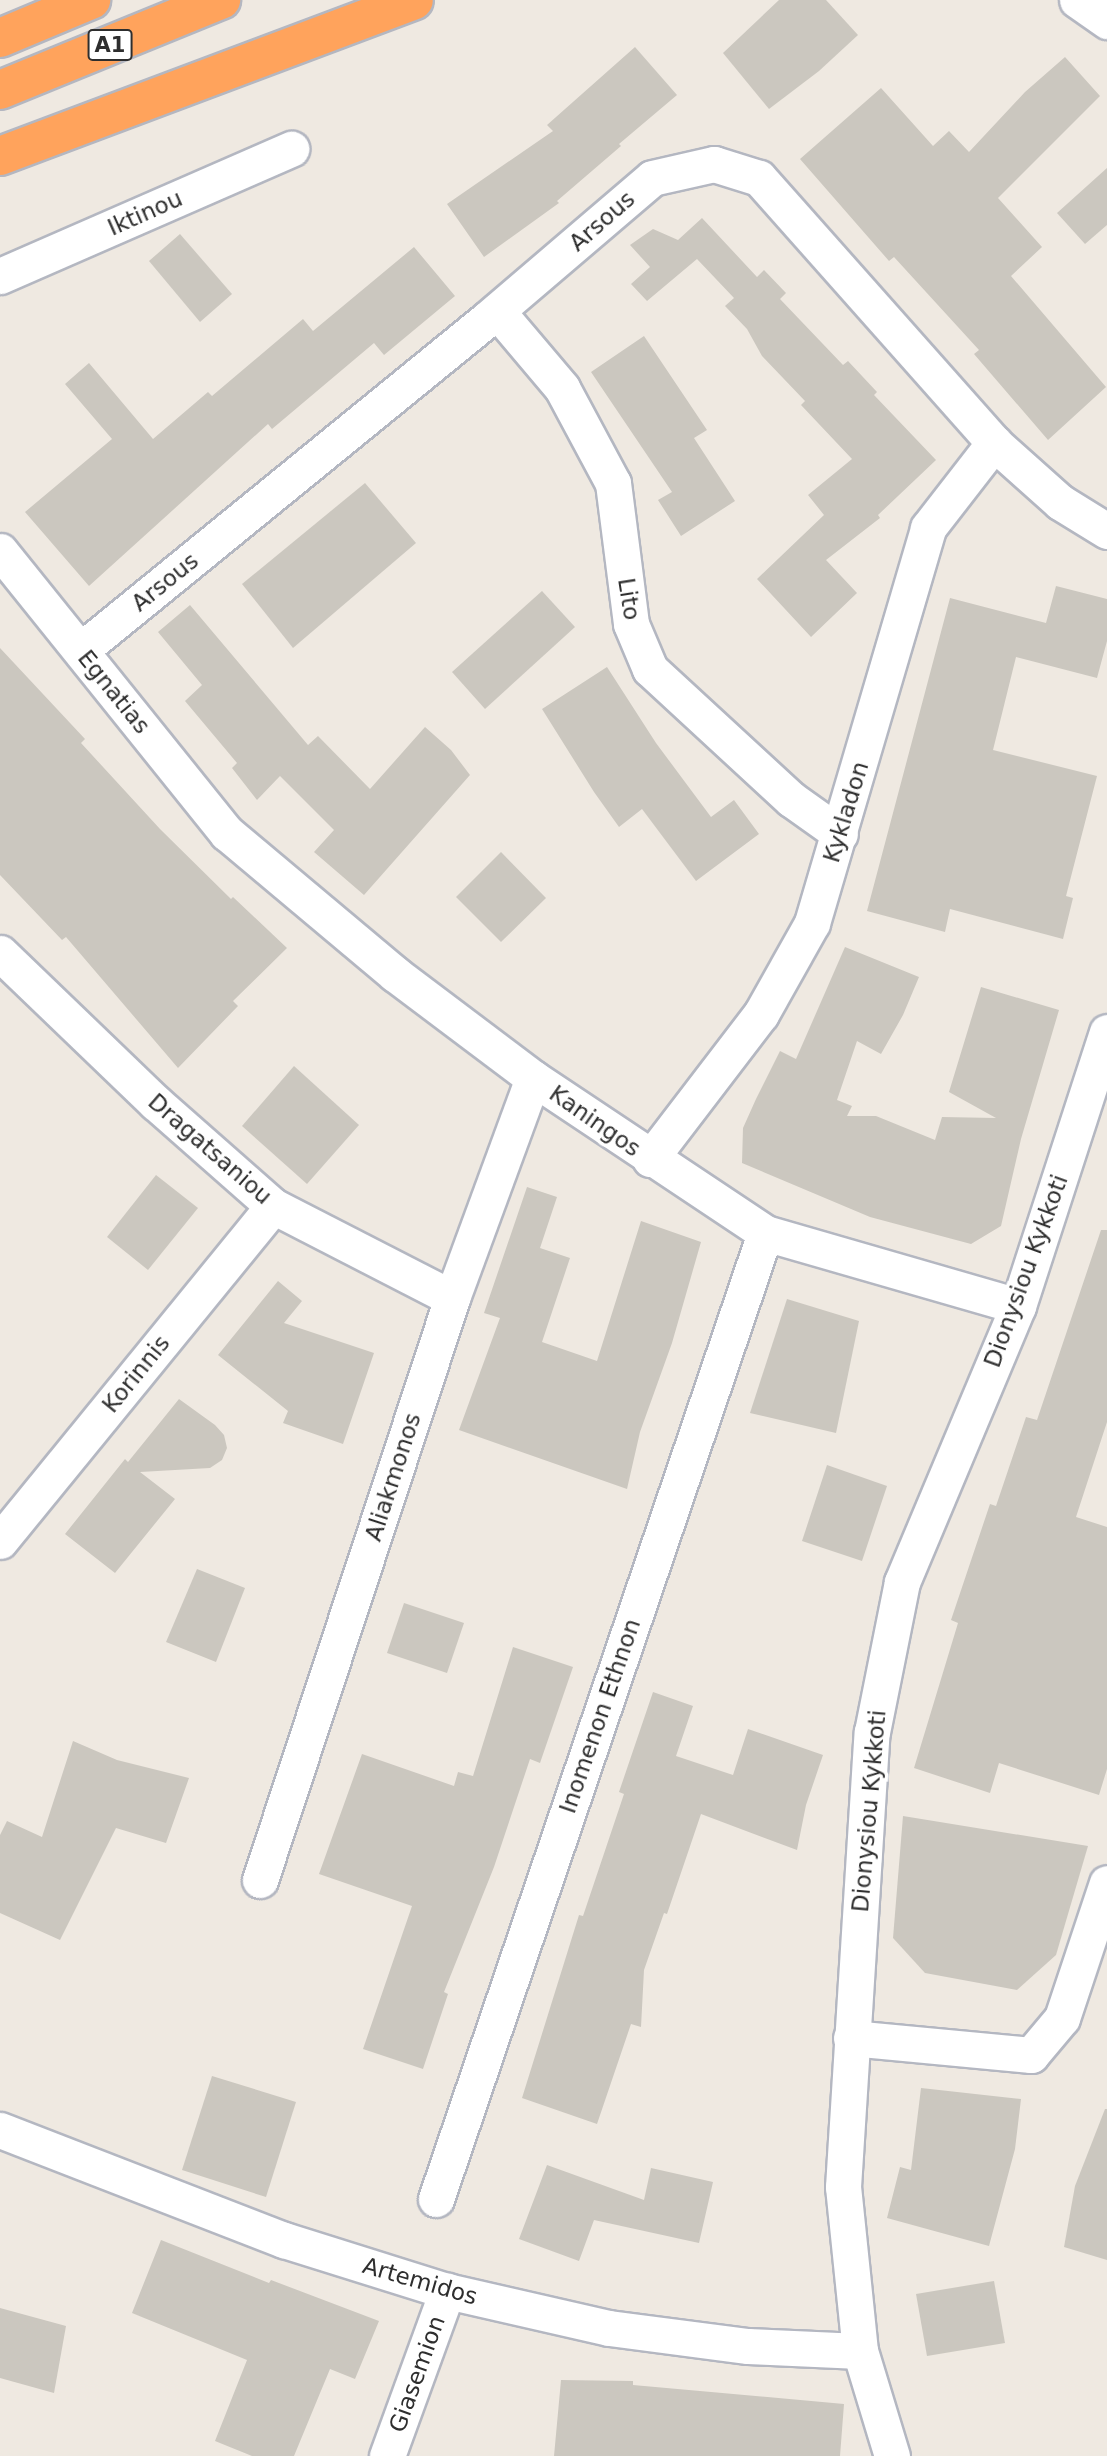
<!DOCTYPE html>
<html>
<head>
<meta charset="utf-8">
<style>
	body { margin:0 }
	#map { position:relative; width:1107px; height:2456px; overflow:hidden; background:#efe9e1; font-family:"DejaVu Sans",sans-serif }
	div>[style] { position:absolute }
	.building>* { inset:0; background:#cbc7bf }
	.roads { filter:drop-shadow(2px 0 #b4b7c1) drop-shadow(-2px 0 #b4b7c1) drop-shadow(0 2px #b4b7c1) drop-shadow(0 -2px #b4b7c1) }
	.minor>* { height:35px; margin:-17.5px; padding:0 17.5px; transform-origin:17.5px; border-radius:17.5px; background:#fff }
	.highway>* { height:38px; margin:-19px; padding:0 19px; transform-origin:19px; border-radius:19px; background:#ffa35c }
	span { translate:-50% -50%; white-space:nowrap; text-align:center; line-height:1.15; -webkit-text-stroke:7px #fff; paint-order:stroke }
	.shield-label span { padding:2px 5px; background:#fff; border:2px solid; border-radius:5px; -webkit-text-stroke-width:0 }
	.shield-label { font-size:21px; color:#2e2e2e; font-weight:700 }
	.street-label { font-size:23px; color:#2e2e2e }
</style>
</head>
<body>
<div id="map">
	<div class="building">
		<div style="clip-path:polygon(779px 0,826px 0,858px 35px,819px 71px,769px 109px,723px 53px)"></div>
		<div style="clip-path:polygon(635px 47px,677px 95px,619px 144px,621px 146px,557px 201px,559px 203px,484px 257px,447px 204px,553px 131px,547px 125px)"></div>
		<div style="clip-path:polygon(1065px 57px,1100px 96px,998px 198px,1042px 247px,1011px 276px,1106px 387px,1048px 440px,974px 354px,979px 350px,894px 257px,889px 261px,800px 159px,881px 88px,933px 146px,949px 131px,969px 152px,1025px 92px)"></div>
		<div style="clip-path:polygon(1107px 168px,1107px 225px,1085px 244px,1057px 213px)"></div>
		<div style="clip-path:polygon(702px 218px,757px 277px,764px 270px,786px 293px,780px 299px,843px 365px,848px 361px,877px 392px,874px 395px,936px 460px,878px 515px,880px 518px,826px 560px,857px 593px,811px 637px,757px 579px,824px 515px,808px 495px,852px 459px,801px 405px,805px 401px,762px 356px,747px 329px,725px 306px,734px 298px,697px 259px,647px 301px,631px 284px,650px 267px,630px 245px,653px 229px,678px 240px)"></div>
		<div style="clip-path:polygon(180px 234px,232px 294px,200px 322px,149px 261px)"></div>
		<div style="clip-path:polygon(414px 247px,455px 296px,384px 355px,374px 343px,272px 429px,268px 424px,89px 586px,25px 512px,112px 439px,65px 384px,89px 363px,153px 439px,208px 392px,212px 396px,303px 319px,313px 331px)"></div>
		<div style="clip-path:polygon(644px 336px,707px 430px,694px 438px,735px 501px,681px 536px,658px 500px,672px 492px,591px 372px)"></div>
		<div style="clip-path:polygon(365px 483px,416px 543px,293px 648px,242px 584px)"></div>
		<div style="clip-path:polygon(1056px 586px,1107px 599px,1107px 641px,1097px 678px,1016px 657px,993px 750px,1097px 776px,1066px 896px,1073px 898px,1063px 939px,950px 909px,945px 932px,867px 911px,950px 598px,1046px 623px)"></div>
		<div style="clip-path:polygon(542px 591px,575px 627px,485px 709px,452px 672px)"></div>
		<div style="clip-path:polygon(190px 605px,308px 745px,318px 736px,370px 789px,425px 727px,451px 750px,470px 775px,364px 895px,314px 852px,334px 830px,280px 776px,257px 800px,232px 768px,237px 763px,185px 701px,202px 685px,158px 632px)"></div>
		<div style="clip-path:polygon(0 648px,85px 739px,81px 743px,160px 829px,231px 899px,233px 897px,287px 948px,233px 1001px,238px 1006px,178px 1068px,66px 937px,62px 940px,0 875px)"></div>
		<div style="clip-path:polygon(607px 667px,656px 743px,711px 817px,734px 800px,759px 834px,696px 881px,642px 809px,619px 827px,594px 792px,542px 709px)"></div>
		<div style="clip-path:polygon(501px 852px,546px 898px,501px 942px,456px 897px)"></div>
		<div style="clip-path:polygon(845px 947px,919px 977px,903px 1015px,881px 1054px,857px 1041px,837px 1100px,852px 1106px,847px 1116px,876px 1116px,935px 1140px,942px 1117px,996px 1118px,949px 1092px,981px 987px,1059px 1010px,1021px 1139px,1001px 1226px,971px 1244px,870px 1217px,742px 1163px,743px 1128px,756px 1099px,780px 1051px,796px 1059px)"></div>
		<div style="clip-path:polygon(294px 1066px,359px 1125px,307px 1184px,242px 1126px)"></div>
		<div style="clip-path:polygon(156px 1175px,198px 1208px,148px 1270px,107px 1237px)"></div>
		<div style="clip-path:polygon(527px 1187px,557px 1197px,540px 1248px,570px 1258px,542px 1342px,597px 1361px,641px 1221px,701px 1242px,672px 1343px,640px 1432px,627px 1489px,459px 1430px,500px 1318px,484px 1313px)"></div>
		<div style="clip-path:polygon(1101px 1230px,1107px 1230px,1107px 1422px,1076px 1517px,1107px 1527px,1107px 1769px,1099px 1795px,999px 1763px,990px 1793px,914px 1768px,958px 1623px,951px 1620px,990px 1504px,996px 1506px,1026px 1417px,1037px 1420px)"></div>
		<div style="clip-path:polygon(278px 1281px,302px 1301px,284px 1323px,374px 1353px,343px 1444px,283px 1423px,288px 1411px,218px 1355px)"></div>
		<div style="clip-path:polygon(787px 1299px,859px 1321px,836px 1433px,750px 1413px)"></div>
		<div style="clip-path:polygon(179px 1399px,215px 1425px,224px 1435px,227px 1448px,222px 1460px,210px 1468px,140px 1472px,175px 1499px,115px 1573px,65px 1534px,125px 1459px,128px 1462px)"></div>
		<div style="clip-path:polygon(827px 1465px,887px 1486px,862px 1561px,802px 1541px)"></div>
		<div style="clip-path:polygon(197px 1569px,245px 1588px,216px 1662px,166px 1642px)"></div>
		<div style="clip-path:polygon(404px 1603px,464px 1623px,447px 1673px,387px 1653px)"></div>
		<div style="clip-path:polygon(513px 1647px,573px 1667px,540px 1763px,530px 1759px,494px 1867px,444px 1992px,448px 1994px,423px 2069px,363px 2049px,412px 1906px,319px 1874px,362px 1754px,454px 1786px,458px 1772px,473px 1776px)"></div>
		<div style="clip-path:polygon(653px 1692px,693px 1706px,676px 1756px,733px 1775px,748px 1729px,823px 1755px,806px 1805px,797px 1850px,701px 1814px,667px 1914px,664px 1913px,644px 1970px,641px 2027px,631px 2024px,597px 2124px,522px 2098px,579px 1915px,583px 1916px,624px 1794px,619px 1792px)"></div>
		<div style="clip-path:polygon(73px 1741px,117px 1760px,189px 1778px,166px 1843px,116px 1828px,60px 1940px,0 1913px,0 1835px,7px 1821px,42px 1837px)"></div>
		<div style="clip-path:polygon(903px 1816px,1088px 1846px,1056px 1955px,1017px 1990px,925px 1973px,893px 1938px)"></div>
		<div style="clip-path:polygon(212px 2076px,296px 2102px,266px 2197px,182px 2170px)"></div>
		<div style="clip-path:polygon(921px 2088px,1021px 2099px,1015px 2149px,989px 2246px,887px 2218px,900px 2167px,911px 2170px)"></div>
		<div style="clip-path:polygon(1105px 2109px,1107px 2109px,1107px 2260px,1064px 2247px,1075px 2186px)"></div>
		<div style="clip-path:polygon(547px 2165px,644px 2200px,651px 2168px,713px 2182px,699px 2243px,594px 2220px,579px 2261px,519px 2239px)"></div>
		<div style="clip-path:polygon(161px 2240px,269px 2283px,271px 2280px,379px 2321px,355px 2379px,330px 2369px,294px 2456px,252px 2456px,215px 2441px,247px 2360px,132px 2313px)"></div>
		<div style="clip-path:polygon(994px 2281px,1005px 2343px,927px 2356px,916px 2294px)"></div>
		<div style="clip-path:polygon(0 2308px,66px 2326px,54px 2393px,0 2378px)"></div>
		<div style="clip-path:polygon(561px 2380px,633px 2381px,633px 2385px,844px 2404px,840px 2456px,554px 2456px)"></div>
	</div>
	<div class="roads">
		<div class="minor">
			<div style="left:1077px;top:0;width:37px;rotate:35deg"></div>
			<div style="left:0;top:276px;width:318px;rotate:-23.6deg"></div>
			<div style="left:497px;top:311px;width:101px;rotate:49.8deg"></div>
			<div style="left:562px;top:388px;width:108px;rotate:61.8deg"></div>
			<div style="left:613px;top:483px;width:142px;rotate:82.7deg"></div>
			<div style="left:631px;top:624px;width:49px;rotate:67.1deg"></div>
			<div style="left:650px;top:669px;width:192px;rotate:42.7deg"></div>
			<div style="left:791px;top:799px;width:60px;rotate:35.5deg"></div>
			<div style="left:0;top:551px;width:362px;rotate:51.2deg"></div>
			<div style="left:227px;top:833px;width:219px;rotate:40deg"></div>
			<div style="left:395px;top:974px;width:173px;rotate:37deg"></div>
			<div style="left:533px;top:1078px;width:279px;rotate:33.7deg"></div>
			<div style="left:765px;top:1233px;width:263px;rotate:16.1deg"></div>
			<div style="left:81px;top:650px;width:522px;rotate:-39.17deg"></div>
			<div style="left:486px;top:320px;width:218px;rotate:-40.5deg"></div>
			<div style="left:652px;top:178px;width:64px;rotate:-12.7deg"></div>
			<div style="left:714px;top:164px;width:47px;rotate:17.3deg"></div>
			<div style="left:759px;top:178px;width:354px;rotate:48.4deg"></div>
			<div style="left:994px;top:443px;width:89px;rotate:41.8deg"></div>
			<div style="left:1060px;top:502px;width:55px;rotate:31.7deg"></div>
			<div style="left:0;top:953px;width:216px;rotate:43.9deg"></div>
			<div style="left:156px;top:1103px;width:156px;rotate:41.4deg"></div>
			<div style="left:273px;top:1206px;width:201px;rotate:27.2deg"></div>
			<div style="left:650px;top:1159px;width:183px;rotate:-52.6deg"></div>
			<div style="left:761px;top:1014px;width:104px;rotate:-60.7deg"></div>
			<div style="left:812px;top:923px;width:412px;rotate:-73.6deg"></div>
			<div style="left:928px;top:528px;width:108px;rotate:-52.2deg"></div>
			<div style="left:0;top:1541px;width:432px;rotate:-50.8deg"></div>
			<div style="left:260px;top:1880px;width:613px;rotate:-71.74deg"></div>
			<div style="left:452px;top:1298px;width:234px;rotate:-69.8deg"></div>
			<div style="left:851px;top:2038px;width:181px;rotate:5.4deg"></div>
			<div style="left:1031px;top:2055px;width:48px;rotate:-50deg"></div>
			<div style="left:1062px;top:2018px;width:142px;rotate:-71.6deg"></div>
			<div style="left:0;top:2130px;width:305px;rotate:21.2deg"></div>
			<div style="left:284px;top:2240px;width:171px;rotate:17.4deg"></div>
			<div style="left:447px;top:2291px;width:166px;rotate:12.9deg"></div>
			<div style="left:609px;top:2328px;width:140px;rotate:7.4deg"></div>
			<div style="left:748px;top:2346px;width:112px;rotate:2.6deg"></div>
			<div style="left:436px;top:2199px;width:1020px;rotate:-71.19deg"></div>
			<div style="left:387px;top:2456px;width:176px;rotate:-70deg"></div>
			<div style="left:892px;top:2456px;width:110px;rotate:-106.9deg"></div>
			<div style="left:860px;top:2351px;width:165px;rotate:-95.9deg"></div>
			<div style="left:843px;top:2187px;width:456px;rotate:-86.4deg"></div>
			<div style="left:872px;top:1732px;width:153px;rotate:-78.7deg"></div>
			<div style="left:902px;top:1582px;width:299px;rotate:-67.2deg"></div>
			<div style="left:1018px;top:1306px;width:288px;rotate:-72deg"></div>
		</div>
		<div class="highway">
			<div style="left:0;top:38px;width:99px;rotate:-22.7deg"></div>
			<div style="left:0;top:90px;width:239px;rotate:-22.2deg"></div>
			<div style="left:0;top:156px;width:442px;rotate:-20.6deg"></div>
		</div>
	</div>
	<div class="shield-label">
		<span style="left:110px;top:45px">A1</span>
	</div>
	<div class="street-label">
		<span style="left:145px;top:213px;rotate:-24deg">Iktinou</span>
		<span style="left:602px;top:221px;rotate:-41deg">Arsous</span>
		<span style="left:165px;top:582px;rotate:-39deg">Arsous</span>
		<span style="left:629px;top:599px;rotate:81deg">Lito</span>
		<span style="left:114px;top:692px;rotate:51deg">Egnatias</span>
		<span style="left:846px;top:812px;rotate:-73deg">Kykladon</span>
		<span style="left:595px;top:1121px;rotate:35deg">Kaningos</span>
		<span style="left:210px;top:1149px;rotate:41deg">Dragatsaniou</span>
		<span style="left:1026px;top:1271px;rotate:-70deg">Dionysiou Kykkoti</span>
		<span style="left:136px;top:1374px;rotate:-51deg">Korinnis</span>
		<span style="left:393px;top:1477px;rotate:-72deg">Aliakmonos</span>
		<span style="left:600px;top:1716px;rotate:-71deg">Inomenon Ethnon</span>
		<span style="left:869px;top:1811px;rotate:-85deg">Dionysiou Kykkoti</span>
		<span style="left:420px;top:2281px;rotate:16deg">Artemidos</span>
		<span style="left:417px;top:2374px;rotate:-70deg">Giasemion</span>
	</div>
</div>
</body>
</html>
